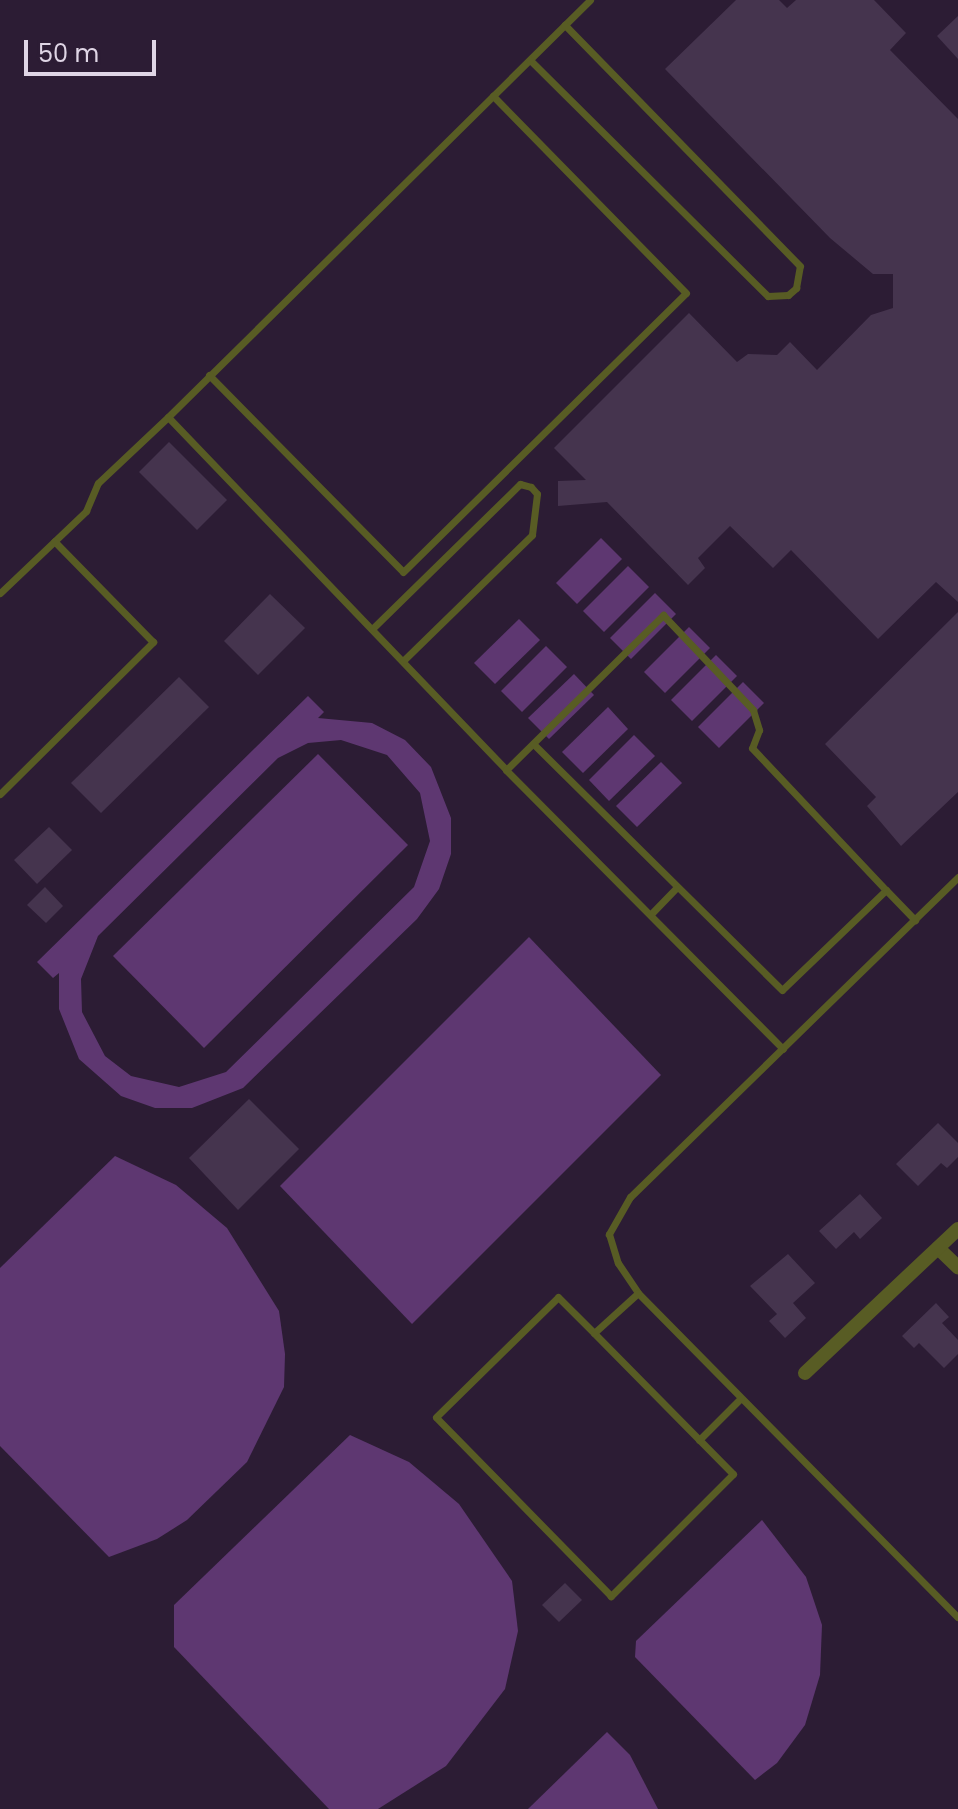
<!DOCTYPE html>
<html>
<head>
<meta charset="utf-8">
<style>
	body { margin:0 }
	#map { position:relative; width:958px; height:1809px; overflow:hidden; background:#2c1c34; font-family:Poppins,sans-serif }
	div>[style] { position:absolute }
	.green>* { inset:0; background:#5e3771 }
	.building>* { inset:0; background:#45344e }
	.lane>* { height:7px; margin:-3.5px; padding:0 3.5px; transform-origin:3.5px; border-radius:3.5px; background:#585c24 }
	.street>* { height:14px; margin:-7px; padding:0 7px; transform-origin:7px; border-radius:7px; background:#585c24 }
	span { translate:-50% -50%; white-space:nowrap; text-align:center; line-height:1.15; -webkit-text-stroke:7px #2c1c34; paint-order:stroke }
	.scale { position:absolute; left:24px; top:40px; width:132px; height:36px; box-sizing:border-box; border:4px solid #dfd5e5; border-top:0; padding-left:10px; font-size:24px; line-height:28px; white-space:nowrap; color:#dfd5e5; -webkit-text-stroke:6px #2c1c34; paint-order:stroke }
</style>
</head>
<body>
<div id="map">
	<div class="green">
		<div style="clip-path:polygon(601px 538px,622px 559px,577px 604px,556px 583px)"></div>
		<div style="clip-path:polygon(628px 566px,649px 587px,604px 632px,583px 611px)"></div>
		<div style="clip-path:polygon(655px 593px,676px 614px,631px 659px,610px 638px)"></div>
		<div style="clip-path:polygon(519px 619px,540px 640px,495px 684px,474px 663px)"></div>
		<div style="clip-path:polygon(689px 627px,710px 648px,665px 693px,644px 672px)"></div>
		<div style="clip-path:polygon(546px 646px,567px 667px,522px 712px,501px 691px)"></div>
		<div style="clip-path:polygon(716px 655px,737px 676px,692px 721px,671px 700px)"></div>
		<div style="clip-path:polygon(574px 674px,594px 695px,549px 739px,528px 718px)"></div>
		<div style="clip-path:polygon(743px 682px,764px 703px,719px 748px,698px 727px)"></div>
		<div style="clip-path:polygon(evenodd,308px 696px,324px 712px,318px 718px,372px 723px,405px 740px,431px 767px,451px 818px,451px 854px,439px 889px,417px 919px,243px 1088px,192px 1108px,155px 1108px,121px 1096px,79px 1059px,59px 1009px,59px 973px,53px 978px,37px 962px,308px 696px,341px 740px,387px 755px,420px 793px,430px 841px,414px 887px,226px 1072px,179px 1087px,131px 1076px,105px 1056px,82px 1012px,81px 979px,98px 936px,278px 758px,308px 743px,341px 740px)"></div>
		<div style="clip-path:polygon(608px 707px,628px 729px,583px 773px,562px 752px)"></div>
		<div style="clip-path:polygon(634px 735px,655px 756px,609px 801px,589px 780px)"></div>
		<div style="clip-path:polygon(318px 754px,408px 845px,204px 1048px,113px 956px)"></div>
		<div style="clip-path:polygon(661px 762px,682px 783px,637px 827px,616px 806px)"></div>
		<div style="clip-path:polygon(529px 937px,661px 1075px,412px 1324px,280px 1186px)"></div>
		<div style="clip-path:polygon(115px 1156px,176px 1185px,227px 1228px,279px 1311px,285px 1354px,284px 1387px,247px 1462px,187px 1520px,157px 1539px,109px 1557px,0 1446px,0 1268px)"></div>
		<div style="clip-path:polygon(350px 1435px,409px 1462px,459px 1504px,512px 1581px,518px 1631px,505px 1689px,446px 1766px,378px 1809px,329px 1809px,174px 1647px,174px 1605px)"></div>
		<div style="clip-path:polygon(762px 1520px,806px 1577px,822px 1625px,820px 1675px,805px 1725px,777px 1763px,755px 1780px,635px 1657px,636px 1641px)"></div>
		<div style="clip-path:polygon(607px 1732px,630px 1755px,658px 1809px,528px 1809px)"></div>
	</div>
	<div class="building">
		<div style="clip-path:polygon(736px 0,779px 0,787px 8px,796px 0,874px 0,906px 33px,890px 50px,958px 119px,958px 602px,936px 582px,878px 639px,791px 550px,773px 568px,730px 526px,698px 558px,705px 568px,688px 585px,607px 502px,558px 506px,558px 481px,586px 480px,554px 448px,689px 313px,737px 362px,748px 354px,777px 355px,790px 342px,817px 370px,871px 315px,893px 308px,893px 274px,873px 274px,830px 238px,665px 69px)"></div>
		<div style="clip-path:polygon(958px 16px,958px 59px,937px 36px)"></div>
		<div style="clip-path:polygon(169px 442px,227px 500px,197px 530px,139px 472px)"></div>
		<div style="clip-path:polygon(270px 594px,305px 628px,258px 675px,224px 641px)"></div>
		<div style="clip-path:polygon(958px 612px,958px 792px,901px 846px,867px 806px,876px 797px,825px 744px)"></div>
		<div style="clip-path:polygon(179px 677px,209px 707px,101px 813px,71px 783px)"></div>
		<div style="clip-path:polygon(49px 827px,72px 850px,37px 884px,14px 860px)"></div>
		<div style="clip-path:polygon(45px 887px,63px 906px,46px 923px,27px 905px)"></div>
		<div style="clip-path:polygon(249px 1099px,299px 1149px,238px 1210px,189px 1158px)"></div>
		<div style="clip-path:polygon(938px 1123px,958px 1143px,958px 1157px,947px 1168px,941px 1163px,918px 1186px,896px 1164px)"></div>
		<div style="clip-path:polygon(860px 1194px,882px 1218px,860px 1239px,854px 1232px,836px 1249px,819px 1231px)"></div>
		<div style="clip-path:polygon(788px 1254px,815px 1283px,793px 1303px,806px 1318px,785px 1338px,769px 1321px,777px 1314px,750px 1286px)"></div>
		<div style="clip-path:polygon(936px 1303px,949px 1317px,942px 1323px,958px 1340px,958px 1354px,944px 1368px,919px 1343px,914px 1348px,902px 1336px)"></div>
		<div style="clip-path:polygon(565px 1583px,582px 1600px,559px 1622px,542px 1605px)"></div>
	</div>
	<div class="lane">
		<div style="left:590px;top:0;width:593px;rotate:135.34deg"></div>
		<div style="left:168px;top:417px;width:489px;rotate:46.2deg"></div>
		<div style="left:506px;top:770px;width:393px;rotate:45.2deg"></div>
		<div style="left:530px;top:60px;width:335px;rotate:44.8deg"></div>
		<div style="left:768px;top:296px;width:20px;rotate:-3deg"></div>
		<div style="left:788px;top:295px;width:11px;rotate:-41deg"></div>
		<div style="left:796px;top:288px;width:22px;rotate:-80deg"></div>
		<div style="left:800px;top:266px;width:337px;rotate:-134.3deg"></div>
		<div style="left:209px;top:375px;width:276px;rotate:45.4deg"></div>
		<div style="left:403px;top:572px;width:397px;rotate:-44.6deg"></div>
		<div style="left:686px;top:293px;width:276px;rotate:-134.4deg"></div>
		<div style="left:0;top:593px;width:119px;rotate:-43.6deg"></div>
		<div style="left:86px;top:511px;width:30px;rotate:-67deg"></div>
		<div style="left:98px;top:483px;width:96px;rotate:-43.3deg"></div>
		<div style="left:373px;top:628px;width:206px;rotate:-44.4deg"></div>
		<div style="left:520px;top:484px;width:11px;rotate:15deg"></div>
		<div style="left:531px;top:487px;width:9px;rotate:49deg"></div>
		<div style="left:537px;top:494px;width:41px;rotate:97deg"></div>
		<div style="left:532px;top:535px;width:179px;rotate:135.7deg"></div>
		<div style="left:506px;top:770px;width:221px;rotate:-44.6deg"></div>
		<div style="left:663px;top:615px;width:131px;rotate:46.5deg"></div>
		<div style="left:753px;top:710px;width:21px;rotate:73deg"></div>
		<div style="left:759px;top:730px;width:19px;rotate:111deg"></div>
		<div style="left:752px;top:748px;width:195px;rotate:46.7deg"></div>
		<div style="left:886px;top:890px;width:144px;rotate:136.1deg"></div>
		<div style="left:782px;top:990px;width:350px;rotate:-135.3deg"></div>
		<div style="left:0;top:794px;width:216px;rotate:-44.8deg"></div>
		<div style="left:153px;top:642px;width:141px;rotate:-134.4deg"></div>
		<div style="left:958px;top:877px;width:458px;rotate:135.7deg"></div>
		<div style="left:630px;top:1197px;width:43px;rotate:119.6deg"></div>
		<div style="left:609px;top:1234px;width:30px;rotate:73deg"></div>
		<div style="left:618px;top:1263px;width:36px;rotate:56deg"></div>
		<div style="left:638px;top:1293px;width:455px;rotate:45.4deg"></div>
		<div style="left:886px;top:890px;width:42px;rotate:46deg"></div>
		<div style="left:651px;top:914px;width:36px;rotate:-46deg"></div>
		<div style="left:594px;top:1333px;width:198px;rotate:45.4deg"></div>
		<div style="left:733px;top:1474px;width:173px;rotate:135deg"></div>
		<div style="left:611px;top:1596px;width:250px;rotate:-134.4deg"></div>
		<div style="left:436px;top:1417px;width:171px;rotate:-44.5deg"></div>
		<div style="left:558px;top:1297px;width:51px;rotate:45deg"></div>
		<div style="left:594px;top:1333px;width:59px;rotate:-42.3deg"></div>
		<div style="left:699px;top:1440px;width:59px;rotate:-45deg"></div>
	</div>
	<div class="street">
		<div style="left:938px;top:1248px;width:28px;rotate:44deg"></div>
		<div style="left:805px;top:1373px;width:210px;rotate:-43.3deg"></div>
	</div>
	<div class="scale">50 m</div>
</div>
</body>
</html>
